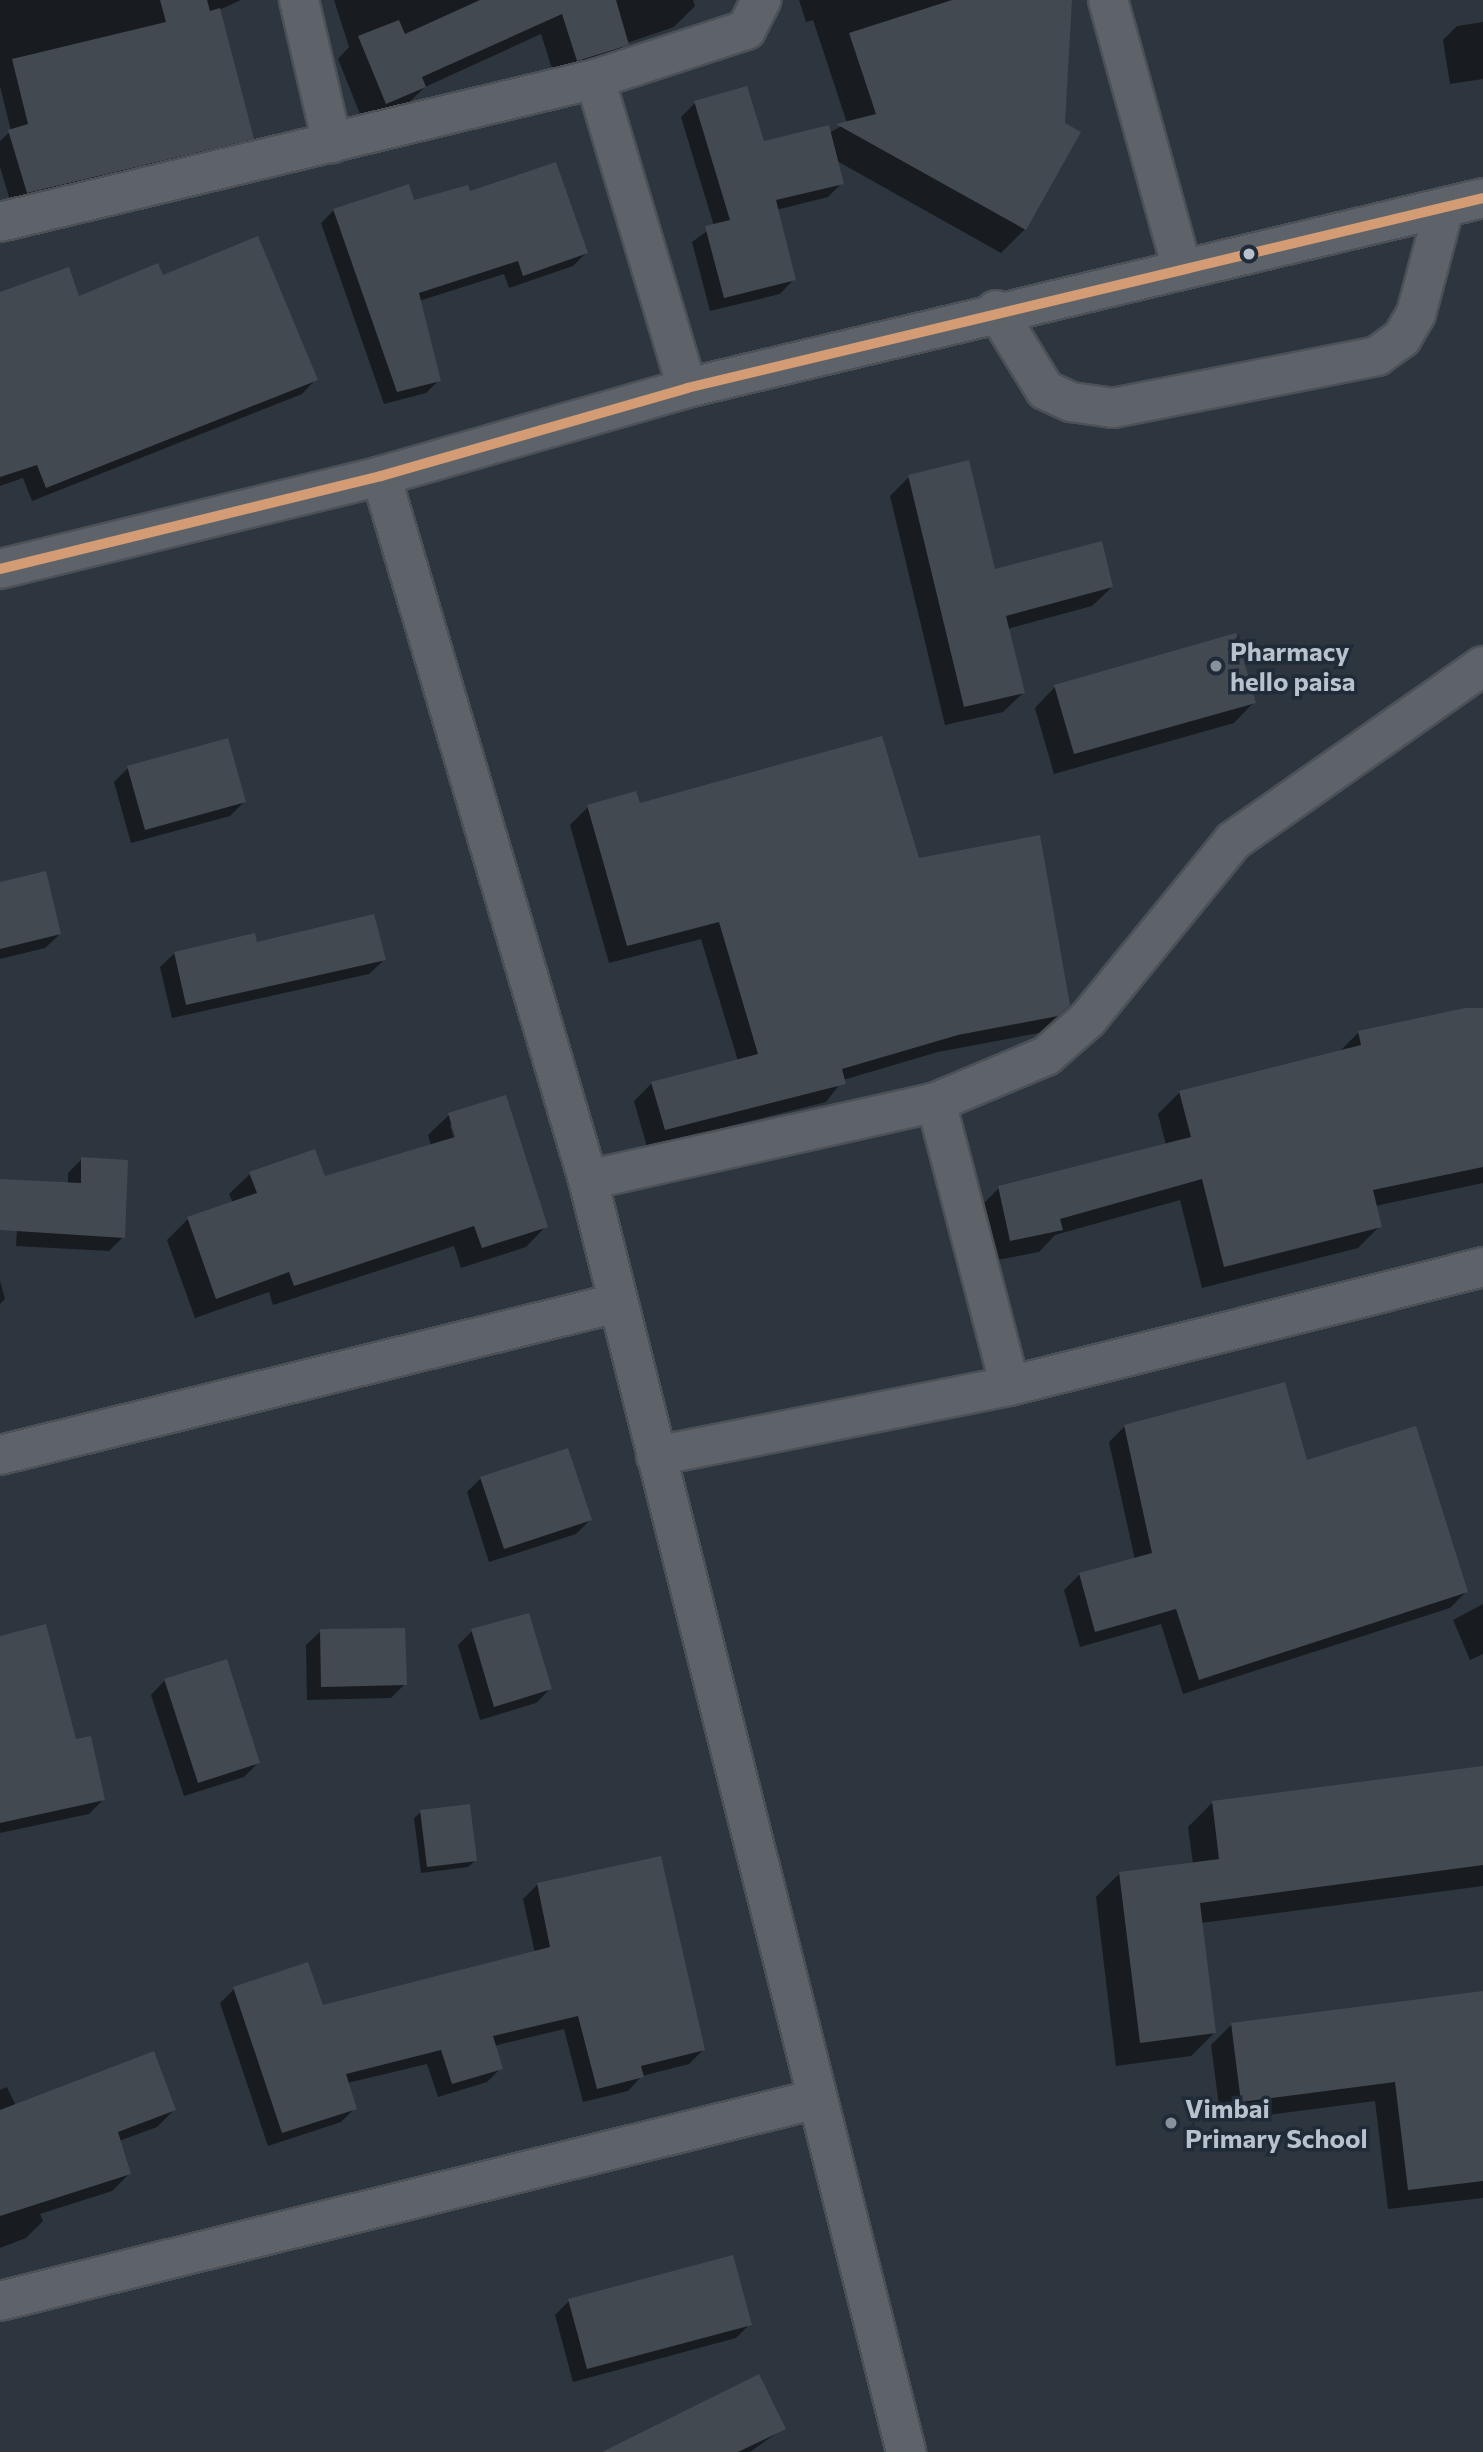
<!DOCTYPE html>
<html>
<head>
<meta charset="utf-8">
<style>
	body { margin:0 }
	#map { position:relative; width:1483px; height:2452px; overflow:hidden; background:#2d353e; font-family:Commissioner,sans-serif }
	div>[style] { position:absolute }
	.shadow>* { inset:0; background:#0007 }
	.building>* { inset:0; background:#434951 }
	.roads { filter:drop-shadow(2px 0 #4c5158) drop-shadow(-2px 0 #4c5158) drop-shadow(0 2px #4c5158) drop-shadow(0 -2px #4c5158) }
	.minor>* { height:38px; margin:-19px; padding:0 19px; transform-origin:19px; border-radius:19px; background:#5e636a }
	.bus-1>* { height:10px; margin:-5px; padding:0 5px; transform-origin:5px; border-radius:5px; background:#d39c74 }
	.dots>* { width:19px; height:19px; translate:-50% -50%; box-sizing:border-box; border:4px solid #202b39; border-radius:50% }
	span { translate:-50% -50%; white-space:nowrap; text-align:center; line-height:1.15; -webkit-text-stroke:7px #202b39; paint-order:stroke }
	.poi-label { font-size:26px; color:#b9c1cd; font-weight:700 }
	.left { translate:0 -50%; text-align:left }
</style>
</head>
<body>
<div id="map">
	<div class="shadow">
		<div style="clip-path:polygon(0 0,241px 0,219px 10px,252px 138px,237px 153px,12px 207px,0 167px,0 141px,11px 131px,0 86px)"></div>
		<div style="clip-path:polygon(334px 0,693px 0,695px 6px,674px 27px,627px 43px,606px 66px,556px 81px,541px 34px,425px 87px,403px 108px,364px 124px,338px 59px,349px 47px)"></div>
		<div style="clip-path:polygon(799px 0,1068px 0,1025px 229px,1001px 253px,837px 161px,842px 183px,828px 197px,776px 210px,794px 279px,780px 294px,710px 311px,692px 242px,714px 226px,681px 117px,695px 103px,763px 143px,829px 133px,847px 123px,813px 20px,806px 22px)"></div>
		<div style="clip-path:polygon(1483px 22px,1483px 79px,1450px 84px,1443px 40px,1457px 26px)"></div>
		<div style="clip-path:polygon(469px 194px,586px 253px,573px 266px,509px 288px,504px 274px,419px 301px,439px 380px,426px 393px,384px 404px,321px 223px,334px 210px)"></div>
		<div style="clip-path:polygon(162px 277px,316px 379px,302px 394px,32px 501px,23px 478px,0 486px,0 304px,78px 299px)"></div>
		<div style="clip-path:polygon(909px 477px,994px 572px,1112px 587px,1092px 606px,1007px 629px,1023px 693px,1003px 712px,945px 725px,890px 496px)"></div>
		<div style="clip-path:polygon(1055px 687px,1254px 702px,1234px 723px,1054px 774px,1035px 708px)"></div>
		<div style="clip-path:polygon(128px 768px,244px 802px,230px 816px,131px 843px,114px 782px)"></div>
		<div style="clip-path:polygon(639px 805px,918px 860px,1069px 1005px,1039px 1033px,938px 1052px,843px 1080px,826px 1102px,647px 1147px,634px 1101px,652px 1083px,738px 1061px,701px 939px,609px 963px,570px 825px,588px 807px)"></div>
		<div style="clip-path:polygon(0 884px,60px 934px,45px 948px,0 959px)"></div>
		<div style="clip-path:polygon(256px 944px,384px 960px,369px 974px,172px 1018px,160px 967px,175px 953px)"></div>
		<div style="clip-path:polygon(1483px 1010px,1483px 1183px,1375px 1206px,1380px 1226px,1358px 1248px,1202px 1288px,1180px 1200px,1055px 1235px,1039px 1252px,988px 1262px,977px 1210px,999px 1188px,1166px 1145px,1158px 1114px,1180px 1092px,1339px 1052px,1359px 1032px)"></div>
		<div style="clip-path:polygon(evenodd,449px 1115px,546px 1226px,526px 1247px,461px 1268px,454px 1246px,273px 1305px,269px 1292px,195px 1318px,167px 1240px,188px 1219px,233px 1203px,229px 1194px,250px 1174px,324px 1178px,431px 1146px,428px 1135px,449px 1115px,450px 1125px,453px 1125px,456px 1145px,450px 1125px)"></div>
		<div style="clip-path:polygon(82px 1159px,123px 1237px,109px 1251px,16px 1246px,19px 1197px,68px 1184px,68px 1173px)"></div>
		<div style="clip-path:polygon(0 1281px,5px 1299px,0 1304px)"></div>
		<div style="clip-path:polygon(1125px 1426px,1306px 1463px,1466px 1592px,1450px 1608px,1183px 1694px,1161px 1624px,1080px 1647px,1064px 1590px,1079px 1575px,1135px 1560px,1109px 1442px)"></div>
		<div style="clip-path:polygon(481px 1478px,590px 1520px,576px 1534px,489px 1562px,467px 1492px)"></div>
		<div style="clip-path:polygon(1483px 1604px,1483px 1654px,1470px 1660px,1453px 1620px)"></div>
		<div style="clip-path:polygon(321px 1631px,405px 1684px,391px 1698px,307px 1700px,306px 1645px)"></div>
		<div style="clip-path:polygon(472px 1631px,550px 1689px,536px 1703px,480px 1720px,458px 1645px)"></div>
		<div style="clip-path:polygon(0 1637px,75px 1741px,103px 1800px,89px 1814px,0 1833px)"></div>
		<div style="clip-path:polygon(165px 1680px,258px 1763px,244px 1777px,184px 1796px,151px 1695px)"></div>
		<div style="clip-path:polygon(1483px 1767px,1483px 1886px,1201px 1923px,1215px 2032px,1191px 2056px,1116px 2066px,1096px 1897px,1120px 1873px,1193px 1864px,1188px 1827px,1212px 1803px)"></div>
		<div style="clip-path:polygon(421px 1812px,475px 1861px,468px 1867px,421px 1873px,414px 1818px)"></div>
		<div style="clip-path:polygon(538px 1884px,703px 2050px,689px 2064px,642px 2076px,628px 2091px,583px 2102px,564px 2029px,494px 2046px,501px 2068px,487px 2082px,438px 2097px,427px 2064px,347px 2083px,355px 2108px,341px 2122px,268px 2146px,220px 2003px,234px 1989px,322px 2007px,535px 1953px,523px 1899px)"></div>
		<div style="clip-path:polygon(1483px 1995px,1483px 2198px,1388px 2209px,1375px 2101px,1221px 2121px,1211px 2045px,1231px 2025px)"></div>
		<div style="clip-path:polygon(7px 2087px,16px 2106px,174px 2110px,157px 2127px,119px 2141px,129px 2174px,112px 2191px,40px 2214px,43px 2221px,26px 2238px,0 2248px,0 2090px)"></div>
		<div style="clip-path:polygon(569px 2301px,750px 2324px,736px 2338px,573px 2382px,555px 2315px)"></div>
		<div style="clip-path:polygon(784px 2428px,750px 2452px,642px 2452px)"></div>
	</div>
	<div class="building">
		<div style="clip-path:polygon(160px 0,207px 0,210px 11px,220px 8px,254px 139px,27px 193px,8px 130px,28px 124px,12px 59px,166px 22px)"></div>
		<div style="clip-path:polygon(480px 0,616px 0,629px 45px,577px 61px,562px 14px,422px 77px,426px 87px,386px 104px,358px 36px,399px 20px,405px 34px)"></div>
		<div style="clip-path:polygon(952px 0,1072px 0,1065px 123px,1081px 132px,1026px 230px,836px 124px,876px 114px,849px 33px)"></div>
		<div style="clip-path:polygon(747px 86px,764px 141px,829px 125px,844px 184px,776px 200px,796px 280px,724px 298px,705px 226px,730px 220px,694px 101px)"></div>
		<div style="clip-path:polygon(556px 162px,588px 253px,523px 276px,518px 261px,419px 293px,441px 381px,397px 392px,333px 209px,409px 184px,414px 200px,468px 185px,470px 191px)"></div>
		<div style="clip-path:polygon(258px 236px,318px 380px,46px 488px,37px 465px,0 477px,0 292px,69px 267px,79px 296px,158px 263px,163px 275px)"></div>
		<div style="clip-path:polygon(969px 460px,995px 569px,1102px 541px,1113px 587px,1006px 616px,1025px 693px,964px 707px,908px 475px)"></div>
		<div style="clip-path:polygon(1236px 633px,1256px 703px,1074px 754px,1054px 685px)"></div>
		<div style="clip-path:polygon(882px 736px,919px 858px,1040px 835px,1070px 1005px,1058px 1016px,958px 1035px,842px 1069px,846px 1084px,665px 1130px,651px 1082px,758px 1054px,719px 922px,627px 946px,587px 805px,636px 791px,640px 803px)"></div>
		<div style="clip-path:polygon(228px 738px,246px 802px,145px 830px,127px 766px)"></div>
		<div style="clip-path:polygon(46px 871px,61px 934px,0 949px,0 882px)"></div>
		<div style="clip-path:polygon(374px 914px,386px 960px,186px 1005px,174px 952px,255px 933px,257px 942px)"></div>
		<div style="clip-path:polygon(1465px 1008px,1483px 1008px,1483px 1167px,1373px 1190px,1382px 1227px,1224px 1267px,1202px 1179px,1060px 1219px,1063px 1230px,1010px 1241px,998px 1186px,1191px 1137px,1179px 1091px,1361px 1045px,1358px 1031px)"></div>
		<div style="clip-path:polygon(506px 1095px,548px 1227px,482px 1248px,474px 1226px,294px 1286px,289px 1272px,216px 1299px,187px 1217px,257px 1193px,249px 1172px,315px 1149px,325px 1176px,455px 1137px,448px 1113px)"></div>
		<div style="clip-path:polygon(81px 1157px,128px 1160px,125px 1238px,0 1230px,0 1179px,81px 1183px)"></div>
		<div style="clip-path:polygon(1285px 1382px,1307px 1460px,1416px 1426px,1468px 1592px,1199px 1680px,1176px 1609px,1095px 1632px,1079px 1573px,1152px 1553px,1124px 1425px)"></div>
		<div style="clip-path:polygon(568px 1448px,592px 1520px,504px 1549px,480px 1477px)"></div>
		<div style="clip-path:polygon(529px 1613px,552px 1689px,494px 1707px,471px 1629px)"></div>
		<div style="clip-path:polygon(46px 1624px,76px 1739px,91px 1736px,105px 1800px,0 1823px,0 1636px)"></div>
		<div style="clip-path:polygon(405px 1628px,407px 1685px,321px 1687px,320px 1629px)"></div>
		<div style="clip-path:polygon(227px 1659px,260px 1763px,198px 1783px,164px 1679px)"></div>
		<div style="clip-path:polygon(1483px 1766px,1483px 1865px,1200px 1903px,1216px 2033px,1140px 2043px,1119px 1872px,1219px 1859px,1212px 1801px)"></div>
		<div style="clip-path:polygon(470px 1804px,477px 1861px,427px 1867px,420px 1810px)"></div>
		<div style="clip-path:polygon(661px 1856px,705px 2050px,641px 2066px,644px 2077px,597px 2089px,578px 2016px,493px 2036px,503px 2069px,452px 2084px,441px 2050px,346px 2074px,357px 2109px,282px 2133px,233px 1987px,308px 1962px,323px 2005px,550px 1947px,537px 1883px)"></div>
		<div style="clip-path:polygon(1483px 1991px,1483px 2181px,1408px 2190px,1395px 2082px,1241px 2102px,1231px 2023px)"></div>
		<div style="clip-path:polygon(154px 2051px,176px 2110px,118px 2132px,131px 2174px,0 2216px,0 2110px)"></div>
		<div style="clip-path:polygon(733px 2255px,752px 2325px,587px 2369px,568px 2299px)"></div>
		<div style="clip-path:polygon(759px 2374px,786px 2429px,738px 2452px,602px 2452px)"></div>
	</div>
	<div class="roads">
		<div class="minor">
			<div style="left:299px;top:0;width:147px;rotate:77deg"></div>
			<div style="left:1108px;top:0;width:278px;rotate:74.6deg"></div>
			<div style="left:595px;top:79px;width:322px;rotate:73.4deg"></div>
			<div style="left:0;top:222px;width:612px;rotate:-13.51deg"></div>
			<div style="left:595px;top:79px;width:159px;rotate:-18deg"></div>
			<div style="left:746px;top:30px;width:34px;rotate:-63deg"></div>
			<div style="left:996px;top:310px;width:94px;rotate:58.5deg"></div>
			<div style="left:1045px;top:390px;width:29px;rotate:25deg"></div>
			<div style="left:1071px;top:402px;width:42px;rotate:8.1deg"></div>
			<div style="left:1113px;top:408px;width:269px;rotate:-11.1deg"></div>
			<div style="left:1377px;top:356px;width:31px;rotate:-36deg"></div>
			<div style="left:1402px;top:338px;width:28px;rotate:-60deg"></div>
			<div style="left:1416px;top:314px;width:110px;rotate:-75.2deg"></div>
			<div style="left:381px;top:476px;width:734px;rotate:73.61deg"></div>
			<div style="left:588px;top:1180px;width:1311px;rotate:75.96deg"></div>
			<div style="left:0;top:569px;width:392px;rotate:-13.7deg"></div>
			<div style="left:381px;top:476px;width:318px;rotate:-16deg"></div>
			<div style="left:687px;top:388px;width:818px;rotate:-13.42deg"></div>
			<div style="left:936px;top:1102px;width:119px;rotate:-22.7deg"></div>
			<div style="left:1046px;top:1056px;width:56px;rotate:-41.4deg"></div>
			<div style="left:1088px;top:1019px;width:230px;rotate:-50.8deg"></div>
			<div style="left:1233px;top:841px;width:305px;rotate:-35deg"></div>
			<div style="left:588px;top:1180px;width:357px;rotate:-12.6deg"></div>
			<div style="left:936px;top:1102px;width:293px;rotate:75.4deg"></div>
			<div style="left:0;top:1455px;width:635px;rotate:-13.84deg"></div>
			<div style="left:656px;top:1456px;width:361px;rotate:-11.2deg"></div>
			<div style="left:1010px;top:1386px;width:488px;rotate:-14.1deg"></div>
			<div style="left:0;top:2301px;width:837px;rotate:-13.89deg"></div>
		</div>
	</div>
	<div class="bus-1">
		<div style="left:0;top:569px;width:392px;rotate:-13.7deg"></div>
		<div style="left:381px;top:476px;width:318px;rotate:-16deg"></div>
		<div style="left:687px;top:388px;width:818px;rotate:-13.42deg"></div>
	</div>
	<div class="dots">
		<div style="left:1249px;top:254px;background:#b9c1cd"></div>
		<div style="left:1216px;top:666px;background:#88909b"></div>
		<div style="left:1171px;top:2123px;background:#88909b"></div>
	</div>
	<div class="poi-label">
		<span class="left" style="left:1230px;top:666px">Pharmacy<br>hello paisa</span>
		<span class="left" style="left:1185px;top:2123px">Vimbai<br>Primary School</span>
	</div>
</div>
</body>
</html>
